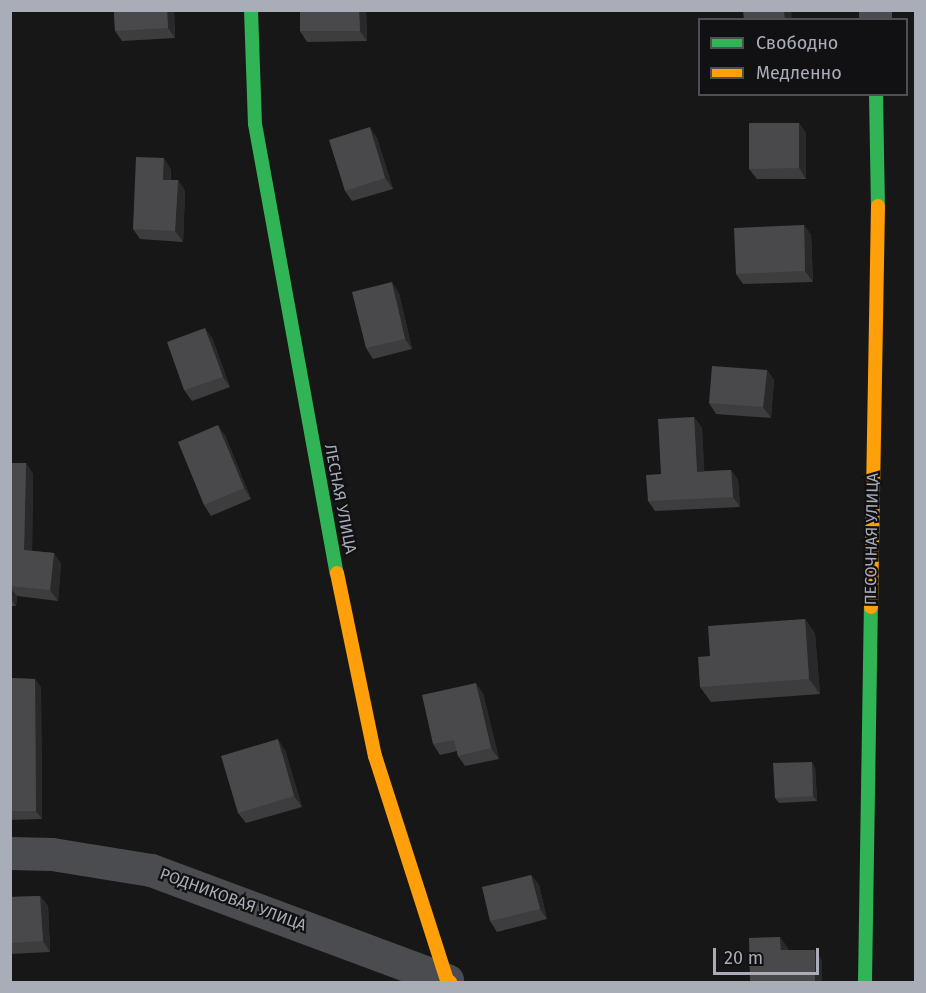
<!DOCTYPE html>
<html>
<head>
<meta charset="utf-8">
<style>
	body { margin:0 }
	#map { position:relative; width:926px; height:993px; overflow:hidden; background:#171717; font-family:"Fira Sans",sans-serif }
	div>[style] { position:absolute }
	.street>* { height:33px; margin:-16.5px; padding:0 16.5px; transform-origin:16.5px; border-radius:16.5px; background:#4b4c50 }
	.fast>* { height:14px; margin:-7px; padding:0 7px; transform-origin:7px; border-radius:7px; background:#30b455 }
	.slow>* { height:14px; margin:-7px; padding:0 7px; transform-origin:7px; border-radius:7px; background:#ff9f0a }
	.wall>* { inset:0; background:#3d3d3f }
	.shaded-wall>* { inset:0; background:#29292a }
	.building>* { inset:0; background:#49494c }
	span { translate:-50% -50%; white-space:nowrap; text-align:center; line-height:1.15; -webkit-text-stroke:4.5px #111113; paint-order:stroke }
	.street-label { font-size:16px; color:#a8adb8 }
	.frame { position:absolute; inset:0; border:12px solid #a8adb8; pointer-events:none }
	.legend { position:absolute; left:698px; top:18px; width:210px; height:78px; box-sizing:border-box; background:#111113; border:2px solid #4d4f55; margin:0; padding:8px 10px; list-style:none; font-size:18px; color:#a8adb8 }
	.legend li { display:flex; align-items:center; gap:12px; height:30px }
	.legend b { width:30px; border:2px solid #4d4f55 }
	.scale { position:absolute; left:713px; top:948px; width:106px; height:27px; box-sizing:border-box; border:3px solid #a8adb8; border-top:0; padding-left:8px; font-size:18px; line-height:21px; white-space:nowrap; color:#a8adb8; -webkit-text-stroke:4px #111113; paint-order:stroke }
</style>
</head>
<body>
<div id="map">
	<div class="street">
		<div style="left:875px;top:10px;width:10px;rotate:90deg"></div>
		<div style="left:10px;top:853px;width:42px;rotate:1.4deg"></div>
		<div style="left:52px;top:854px;width:100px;rotate:9.2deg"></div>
		<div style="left:151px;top:870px;width:316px;rotate:20.4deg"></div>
	</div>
	<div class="fast">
		<div style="left:251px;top:10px;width:114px;rotate:88deg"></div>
		<div style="left:255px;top:124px;width:456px;rotate:79.7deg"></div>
		<div style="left:876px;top:94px;width:112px;rotate:89deg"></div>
		<div style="left:865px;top:982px;width:375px;rotate:-89.1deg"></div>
	</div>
	<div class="slow">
		<div style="left:337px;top:573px;width:187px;rotate:78.3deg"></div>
		<div style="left:375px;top:756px;width:235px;rotate:72.2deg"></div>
		<div style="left:447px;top:980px;width:4px;rotate:34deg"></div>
		<div style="left:871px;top:607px;width:401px;rotate:-89deg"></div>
	</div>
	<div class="wall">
		<div style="clip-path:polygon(114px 10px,174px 10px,175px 38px,122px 41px,115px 31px)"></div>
		<div style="clip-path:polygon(366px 10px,367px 41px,307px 42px,300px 31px)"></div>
		<div style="clip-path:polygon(799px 123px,806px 133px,806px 179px,757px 179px,749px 169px)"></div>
		<div style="clip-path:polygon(377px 138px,393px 189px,352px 201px,345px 191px)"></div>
		<div style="clip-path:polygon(171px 169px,171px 180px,178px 180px,185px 191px,183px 242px,140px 239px,133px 229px)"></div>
		<div style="clip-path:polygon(804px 225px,811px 235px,813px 282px,743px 284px,736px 274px)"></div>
		<div style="clip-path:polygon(399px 293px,412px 349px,373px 359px,366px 348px)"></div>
		<div style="clip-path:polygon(212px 338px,230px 387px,192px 401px,184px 390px)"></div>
		<div style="clip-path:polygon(767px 370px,774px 380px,771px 418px,716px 414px,709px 403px)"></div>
		<div style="clip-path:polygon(694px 417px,702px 428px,704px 471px,731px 470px,738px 480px,740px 507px,655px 511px,648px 501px,661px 474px)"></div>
		<div style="clip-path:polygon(225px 435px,251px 499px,211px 516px,204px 505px)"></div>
		<div style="clip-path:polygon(10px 463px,26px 463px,33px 474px,32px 551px,54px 553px,61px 564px,58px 601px,17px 596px,16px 606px,10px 606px)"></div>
		<div style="clip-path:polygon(805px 619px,815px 634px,820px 694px,711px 702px,700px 687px,710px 656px)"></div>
		<div style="clip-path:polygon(10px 678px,35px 679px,41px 688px,42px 819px,10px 820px)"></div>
		<div style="clip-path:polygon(483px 693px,499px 759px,465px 766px,458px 756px,457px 751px,440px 755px,433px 744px)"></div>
		<div style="clip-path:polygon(285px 750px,302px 807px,246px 823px,238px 813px)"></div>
		<div style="clip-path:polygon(815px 767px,817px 801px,779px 803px,775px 798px)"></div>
		<div style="clip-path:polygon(531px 875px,539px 885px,547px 919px,497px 932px,490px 921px)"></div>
		<div style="clip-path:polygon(40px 896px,48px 906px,50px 952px,10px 954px,10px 897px)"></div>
	</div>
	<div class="shaded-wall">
		<div style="clip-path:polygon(167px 10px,174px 10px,175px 38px,168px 28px)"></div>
		<div style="clip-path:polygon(359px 10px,366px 10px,367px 41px,360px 31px)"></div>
		<div style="clip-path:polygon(784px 10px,791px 10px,792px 20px,785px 20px)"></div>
		<div style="clip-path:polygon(799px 123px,806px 133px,806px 179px,799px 168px)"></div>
		<div style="clip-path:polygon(370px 127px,377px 138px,393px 189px,385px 178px)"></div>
		<div style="clip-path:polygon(164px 158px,171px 169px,170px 190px,163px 180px)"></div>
		<div style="clip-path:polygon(178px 180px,185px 191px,183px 242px,175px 231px)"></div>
		<div style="clip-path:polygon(804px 225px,811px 235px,813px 282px,805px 271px)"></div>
		<div style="clip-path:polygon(392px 282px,399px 293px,412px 349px,405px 339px)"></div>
		<div style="clip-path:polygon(205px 328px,212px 338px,230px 387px,223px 377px)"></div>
		<div style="clip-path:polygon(767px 370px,774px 380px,771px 418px,763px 407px)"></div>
		<div style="clip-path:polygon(694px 417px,702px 428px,705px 482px,697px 472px)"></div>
		<div style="clip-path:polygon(218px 425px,225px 435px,251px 499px,244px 488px)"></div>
		<div style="clip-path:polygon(26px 463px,33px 474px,32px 561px,24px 550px)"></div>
		<div style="clip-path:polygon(731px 470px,738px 480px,740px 507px,733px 497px)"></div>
		<div style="clip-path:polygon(54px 553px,61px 564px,58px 601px,50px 590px)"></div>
		<div style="clip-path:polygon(10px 587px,17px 596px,16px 606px,10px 598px)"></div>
		<div style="clip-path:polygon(805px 619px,815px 634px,820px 694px,809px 679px)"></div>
		<div style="clip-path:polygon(35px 679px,41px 688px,42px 819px,36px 811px)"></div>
		<div style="clip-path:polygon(476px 683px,483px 693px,499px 759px,491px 748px)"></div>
		<div style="clip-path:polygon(278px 739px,285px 750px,302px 807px,294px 796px)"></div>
		<div style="clip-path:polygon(812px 762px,815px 767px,817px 801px,813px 796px)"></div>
		<div style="clip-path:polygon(531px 875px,539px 885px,547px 919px,540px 909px)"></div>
		<div style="clip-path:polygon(40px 896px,48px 906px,50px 952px,43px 941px)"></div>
		<div style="clip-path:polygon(780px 937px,788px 948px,788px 961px,781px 950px)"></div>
		<div style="clip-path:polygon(815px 950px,822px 960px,822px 982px,815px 982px)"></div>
	</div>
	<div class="building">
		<div style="clip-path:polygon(114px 10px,167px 10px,168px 28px,115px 31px)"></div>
		<div style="clip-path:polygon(300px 10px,359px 10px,360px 31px,300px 31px)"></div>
		<div style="clip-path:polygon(743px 10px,784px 10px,785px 20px,744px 20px)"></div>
		<div style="clip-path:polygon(749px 123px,799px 123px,799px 168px,749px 169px)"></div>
		<div style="clip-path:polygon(370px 127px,385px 178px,345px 191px,329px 140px)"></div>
		<div style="clip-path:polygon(136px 157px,164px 158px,163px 180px,178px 180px,175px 231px,133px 229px)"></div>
		<div style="clip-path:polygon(804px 225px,805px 271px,736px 274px,734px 228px)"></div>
		<div style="clip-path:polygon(392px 282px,405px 339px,366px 348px,352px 292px)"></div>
		<div style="clip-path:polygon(205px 328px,223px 377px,184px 390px,167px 342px)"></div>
		<div style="clip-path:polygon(712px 366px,767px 370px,763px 407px,709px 403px)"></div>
		<div style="clip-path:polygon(694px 417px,697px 472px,731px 470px,733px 497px,648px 501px,646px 475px,661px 474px,658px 419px)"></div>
		<div style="clip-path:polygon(218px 425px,244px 488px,204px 505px,178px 442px)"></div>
		<div style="clip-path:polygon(10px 463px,26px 463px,24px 550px,54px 553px,50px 590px,10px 586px)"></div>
		<div style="clip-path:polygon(805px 619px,809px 679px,700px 687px,698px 657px,710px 656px,708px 626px)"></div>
		<div style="clip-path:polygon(10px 678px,35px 679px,36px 811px,10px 811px)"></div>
		<div style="clip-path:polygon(476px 683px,491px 748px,458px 756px,454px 740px,433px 744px,422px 695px)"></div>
		<div style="clip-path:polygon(278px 739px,294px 796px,238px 813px,221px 756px)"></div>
		<div style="clip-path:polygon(812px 762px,813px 796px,775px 798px,773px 763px)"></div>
		<div style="clip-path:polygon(531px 875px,540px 909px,490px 921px,482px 887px)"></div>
		<div style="clip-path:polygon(40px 896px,43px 941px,10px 943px,10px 897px)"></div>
		<div style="clip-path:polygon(780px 937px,781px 950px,815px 950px,815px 982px,750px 982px,749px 938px)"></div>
	</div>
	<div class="street-label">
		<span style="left:340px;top:499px;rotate:79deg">ЛЕСНАЯ УЛИЦА</span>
		<span style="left:872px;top:539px;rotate:-89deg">ПЕСОЧНАЯ УЛИЦА</span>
		<span style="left:233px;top:900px;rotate:20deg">РОДНИКОВАЯ УЛИЦА</span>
	</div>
	<div class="frame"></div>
	<ul class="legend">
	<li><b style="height:8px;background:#30b455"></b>Свободно</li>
	<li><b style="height:8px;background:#ff9f0a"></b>Медленно</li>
	</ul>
	<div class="scale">20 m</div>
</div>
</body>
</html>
